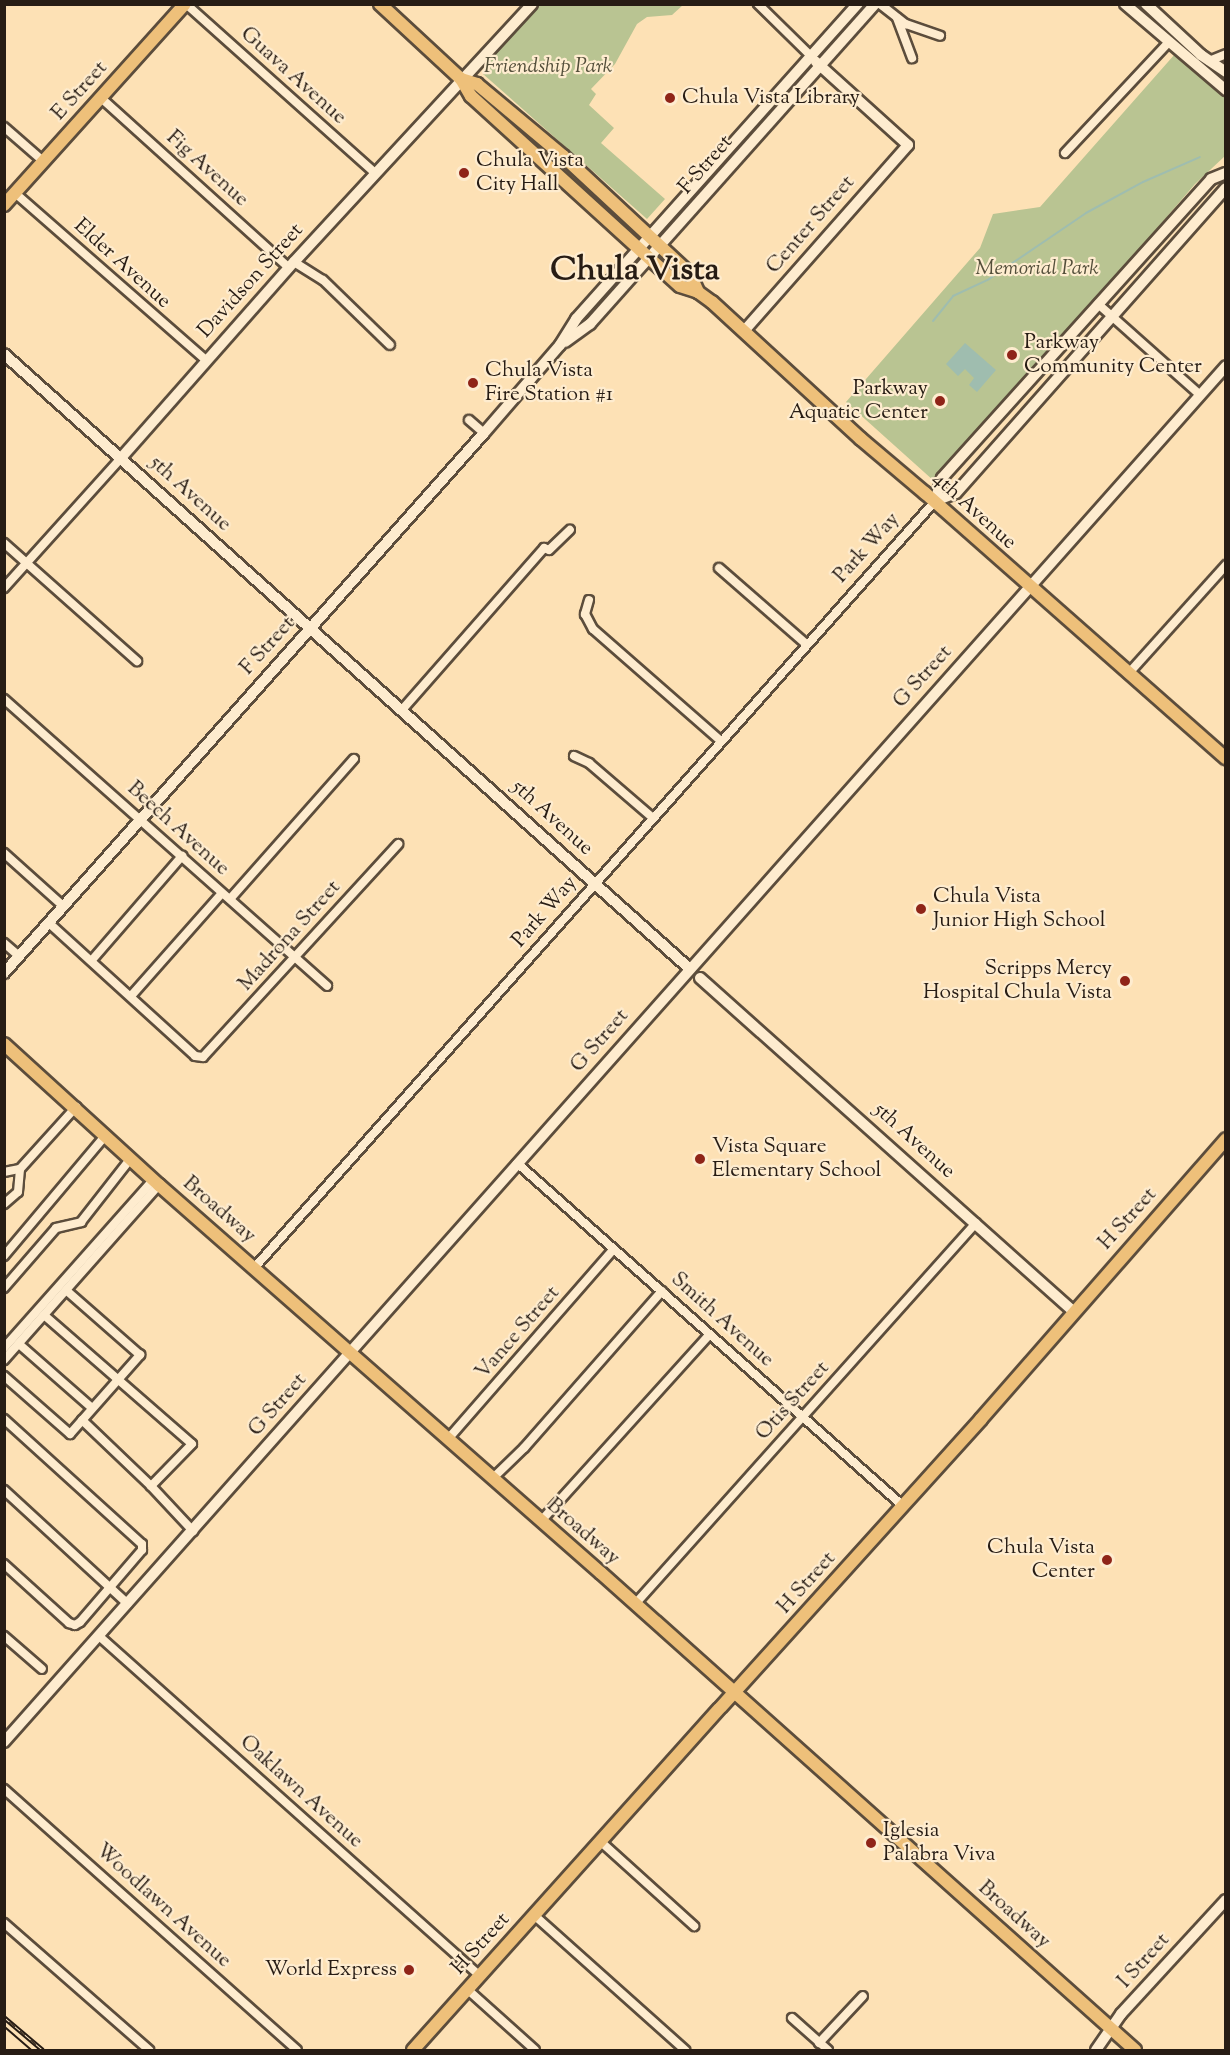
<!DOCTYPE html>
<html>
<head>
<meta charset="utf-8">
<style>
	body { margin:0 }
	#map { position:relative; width:1230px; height:2055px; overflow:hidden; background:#fde1b5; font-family:"Sorts Mill Goudy",serif }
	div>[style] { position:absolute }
	.green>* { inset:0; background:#b9c492 }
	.water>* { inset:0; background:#9fbdaf }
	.stream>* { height:2px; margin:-1px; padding:0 1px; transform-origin:1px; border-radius:1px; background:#9fbdaf }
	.roads { filter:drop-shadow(2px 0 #5c4d3c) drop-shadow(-2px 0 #5c4d3c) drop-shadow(0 2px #5c4d3c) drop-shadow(0 -2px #5c4d3c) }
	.street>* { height:8px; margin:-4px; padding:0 4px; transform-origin:4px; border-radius:4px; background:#feeccf }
	.secondary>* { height:10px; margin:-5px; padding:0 5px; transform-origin:5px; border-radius:5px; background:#feeccf }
	.primary>* { height:12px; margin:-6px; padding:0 6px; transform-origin:6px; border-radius:6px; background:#eec07a }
	.tram>* { height:1.5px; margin:-0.75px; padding:0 0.75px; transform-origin:0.75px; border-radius:0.75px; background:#271c14 }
	.rail>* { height:4.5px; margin-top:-2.25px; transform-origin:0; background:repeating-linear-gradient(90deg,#feeccf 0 7px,#271c14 0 14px); box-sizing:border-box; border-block:2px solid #271c14 }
	.dots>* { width:16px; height:16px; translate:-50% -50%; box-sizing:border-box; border:3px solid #feeccf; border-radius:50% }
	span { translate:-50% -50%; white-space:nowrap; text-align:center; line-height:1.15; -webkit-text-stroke:4.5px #feeccf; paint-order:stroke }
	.park-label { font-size:21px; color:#534e3a; font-style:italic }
	.street-label { font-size:21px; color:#271c14 }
	.poi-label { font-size:21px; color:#271c14 }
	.left { translate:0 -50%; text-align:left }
	.right { translate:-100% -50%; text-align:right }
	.town-label { font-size:33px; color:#271c14; font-weight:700 }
	.frame { position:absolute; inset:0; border:6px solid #271c14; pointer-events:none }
</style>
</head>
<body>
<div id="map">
	<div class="green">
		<div style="clip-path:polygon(538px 5px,683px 5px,672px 15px,647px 17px,637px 24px,615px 64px,591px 89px,596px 94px,589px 105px,614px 128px,601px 143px,665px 199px,647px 219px,483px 74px,486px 63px)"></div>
		<div style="clip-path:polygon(1175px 54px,1225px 94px,1225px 156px,1195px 184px,1105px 289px,1014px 387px,934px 481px,846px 402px,980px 248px,993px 214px,1040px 207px)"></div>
	</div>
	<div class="water">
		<div style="clip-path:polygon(965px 343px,996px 370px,977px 392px,969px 385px,974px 378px,965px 369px,958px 376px,946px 364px)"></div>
	</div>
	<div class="stream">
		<div style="left:933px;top:321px;width:32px;rotate:-51deg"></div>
		<div style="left:953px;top:296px;width:40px;rotate:-25deg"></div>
		<div style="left:989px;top:279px;width:117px;rotate:-34.2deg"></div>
		<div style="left:1086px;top:213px;width:65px;rotate:-28.5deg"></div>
		<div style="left:1143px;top:182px;width:62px;rotate:-23.7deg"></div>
	</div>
	<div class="roads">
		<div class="street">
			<div style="left:186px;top:4px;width:254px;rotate:41.8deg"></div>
			<div style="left:758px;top:4px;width:76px;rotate:44.5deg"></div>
			<div style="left:880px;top:4px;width:33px;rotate:38deg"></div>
			<div style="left:906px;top:24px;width:36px;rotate:19deg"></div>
			<div style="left:897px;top:18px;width:43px;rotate:69.4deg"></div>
			<div style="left:1209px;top:61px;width:18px;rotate:-22deg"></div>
			<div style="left:100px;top:97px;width:255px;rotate:42.1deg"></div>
			<div style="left:4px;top:127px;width:52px;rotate:41.1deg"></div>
			<div style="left:1065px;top:153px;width:151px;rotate:-46.9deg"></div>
			<div style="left:15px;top:193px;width:254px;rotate:41.2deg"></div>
			<div style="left:294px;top:262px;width:34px;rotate:32deg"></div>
			<div style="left:323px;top:280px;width:93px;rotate:44.1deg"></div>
			<div style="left:1098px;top:304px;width:137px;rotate:41.7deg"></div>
			<div style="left:469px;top:420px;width:20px;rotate:41deg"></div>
			<div style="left:4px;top:543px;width:178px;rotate:41.6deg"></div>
			<div style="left:719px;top:568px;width:116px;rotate:41.1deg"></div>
			<div style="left:4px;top:588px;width:175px;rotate:-48deg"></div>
			<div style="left:589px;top:600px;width:15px;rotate:106deg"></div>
			<div style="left:585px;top:614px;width:17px;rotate:62deg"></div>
			<div style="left:593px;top:629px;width:170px;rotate:41.2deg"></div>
			<div style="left:1128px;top:674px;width:147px;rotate:-48deg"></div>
			<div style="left:4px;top:699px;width:432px;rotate:41.6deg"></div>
			<div style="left:401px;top:711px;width:217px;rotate:-48.7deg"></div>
			<div style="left:544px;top:548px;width:5px;rotate:22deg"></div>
			<div style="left:549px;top:550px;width:29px;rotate:-44deg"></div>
			<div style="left:574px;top:756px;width:17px;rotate:25deg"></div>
			<div style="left:589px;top:763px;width:84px;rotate:40.7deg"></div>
			<div style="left:4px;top:853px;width:79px;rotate:41.9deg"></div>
			<div style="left:230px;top:899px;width:187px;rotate:-48.5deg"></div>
			<div style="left:49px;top:923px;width:197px;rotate:42.3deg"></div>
			<div style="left:195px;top:1056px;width:8px;rotate:7deg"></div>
			<div style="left:203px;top:1057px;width:289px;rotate:-47.5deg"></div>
			<div style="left:4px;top:943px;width:20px;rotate:41deg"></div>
			<div style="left:92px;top:960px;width:138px;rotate:-49.1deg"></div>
			<div style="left:131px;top:996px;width:137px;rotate:-48.5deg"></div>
			<div style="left:517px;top:1163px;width:515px;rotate:41.62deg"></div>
			<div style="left:4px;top:1172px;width:16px;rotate:-11deg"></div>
			<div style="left:4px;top:1204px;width:18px;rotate:-41deg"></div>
			<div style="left:18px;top:1192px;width:23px;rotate:-85deg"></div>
			<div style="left:20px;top:1169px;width:84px;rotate:-47.9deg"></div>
			<div style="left:4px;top:1256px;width:157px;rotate:-49.9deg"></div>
			<div style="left:255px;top:1267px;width:1024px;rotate:-48.4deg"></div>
			<div style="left:4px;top:1288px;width:79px;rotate:-49.1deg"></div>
			<div style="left:56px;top:1228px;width:26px;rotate:-13deg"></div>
			<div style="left:81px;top:1222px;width:81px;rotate:-52deg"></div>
			<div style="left:44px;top:1315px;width:196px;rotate:41.1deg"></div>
			<div style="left:192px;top:1444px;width:59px;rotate:134.3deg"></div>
			<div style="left:19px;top:1344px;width:97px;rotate:41.2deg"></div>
			<div style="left:4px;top:1348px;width:226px;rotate:-48.4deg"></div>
			<div style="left:4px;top:1360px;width:234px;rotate:-48.5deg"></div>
			<div style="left:4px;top:1376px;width:88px;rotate:41.3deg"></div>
			<div style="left:70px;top:1434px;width:106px;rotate:-48.5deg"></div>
			<div style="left:140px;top:1355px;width:97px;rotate:-138.8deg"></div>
			<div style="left:4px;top:1419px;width:186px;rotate:42.2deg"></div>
			<div style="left:142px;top:1544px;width:6px;rotate:90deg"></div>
			<div style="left:142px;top:1550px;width:95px;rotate:130.7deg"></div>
			<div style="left:80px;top:1622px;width:6px;rotate:149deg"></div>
			<div style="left:75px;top:1625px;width:6px;rotate:-162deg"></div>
			<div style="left:69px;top:1623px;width:88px;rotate:-137.8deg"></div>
			<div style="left:82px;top:1420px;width:95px;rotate:43.7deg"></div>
			<div style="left:151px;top:1486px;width:62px;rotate:47deg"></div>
			<div style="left:448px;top:1439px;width:252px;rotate:-48.9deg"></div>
			<div style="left:492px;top:1479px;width:45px;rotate:-44.1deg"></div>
			<div style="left:524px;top:1448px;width:209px;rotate:-48.7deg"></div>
			<div style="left:4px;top:1490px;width:168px;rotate:42.6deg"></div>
			<div style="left:541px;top:1521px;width:251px;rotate:-47.9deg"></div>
			<div style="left:636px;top:1603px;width:510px;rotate:-48.18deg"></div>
			<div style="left:4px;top:1636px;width:50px;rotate:41deg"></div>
			<div style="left:99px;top:1636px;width:509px;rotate:41.74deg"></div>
			<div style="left:4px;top:1789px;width:392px;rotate:41.7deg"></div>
			<div style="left:600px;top:1841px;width:127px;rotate:42.1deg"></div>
			<div style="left:534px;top:1915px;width:203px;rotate:41.8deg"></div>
			<div style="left:4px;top:1923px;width:193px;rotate:41.2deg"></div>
			<div style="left:467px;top:1989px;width:91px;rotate:41.9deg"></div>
			<div style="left:792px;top:2018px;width:48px;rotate:41.6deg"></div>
			<div style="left:819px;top:2043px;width:64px;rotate:-46.9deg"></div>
		</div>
		<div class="secondary">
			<div style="left:1125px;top:4px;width:133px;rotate:40.4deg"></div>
			<div style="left:1146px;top:4px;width:75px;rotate:42.8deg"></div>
			<div style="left:1201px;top:55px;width:30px;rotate:34deg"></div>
			<div style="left:744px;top:331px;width:248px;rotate:-48.6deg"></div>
			<div style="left:908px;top:145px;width:124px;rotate:-137.9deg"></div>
			<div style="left:565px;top:342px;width:31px;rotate:-36deg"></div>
			<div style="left:590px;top:324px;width:429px;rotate:-48.3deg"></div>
			<div style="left:4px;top:354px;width:921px;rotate:41.88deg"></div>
			<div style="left:121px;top:458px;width:261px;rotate:-48.6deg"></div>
			<div style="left:294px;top:262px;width:351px;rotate:-47.3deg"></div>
			<div style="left:935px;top:501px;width:24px;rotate:-73deg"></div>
			<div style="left:942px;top:478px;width:402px;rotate:-48deg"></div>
			<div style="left:1211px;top:179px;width:16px;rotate:-22deg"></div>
			<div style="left:935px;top:501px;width:22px;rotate:-21deg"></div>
			<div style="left:956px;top:493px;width:407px;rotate:-48.5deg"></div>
			<div style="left:4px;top:973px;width:722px;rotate:-48.37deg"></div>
			<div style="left:484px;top:433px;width:116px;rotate:-49.2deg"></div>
			<div style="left:560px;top:345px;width:31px;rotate:-58deg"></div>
			<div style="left:576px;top:319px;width:423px;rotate:-48.2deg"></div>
			<div style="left:700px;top:978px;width:500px;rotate:41.76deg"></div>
			<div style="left:4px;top:1742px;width:1840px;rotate:-48.39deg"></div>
			<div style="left:1096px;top:2050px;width:44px;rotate:-55.2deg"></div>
			<div style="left:1121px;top:2014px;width:155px;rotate:-47.4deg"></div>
		</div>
		<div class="primary">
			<div style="left:380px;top:4px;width:110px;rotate:42.8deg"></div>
			<div style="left:461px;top:79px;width:20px;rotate:60deg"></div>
			<div style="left:471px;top:96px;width:282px;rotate:42.3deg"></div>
			<div style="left:680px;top:286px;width:19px;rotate:18deg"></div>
			<div style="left:698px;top:292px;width:17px;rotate:36deg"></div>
			<div style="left:712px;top:302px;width:202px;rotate:42.6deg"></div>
			<div style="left:861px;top:439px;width:84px;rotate:40.2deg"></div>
			<div style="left:925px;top:493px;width:401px;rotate:41.4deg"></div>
			<div style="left:461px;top:79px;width:17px;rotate:17deg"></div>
			<div style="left:477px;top:84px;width:112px;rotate:39.9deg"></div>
			<div style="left:563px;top:156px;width:173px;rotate:42.9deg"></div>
			<div style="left:690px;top:274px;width:20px;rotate:66deg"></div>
			<div style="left:4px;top:205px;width:270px;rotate:-48deg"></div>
			<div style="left:4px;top:1044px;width:210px;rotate:42.3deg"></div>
			<div style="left:159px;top:1185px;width:588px;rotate:41.28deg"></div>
			<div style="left:601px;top:1573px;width:716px;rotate:41.77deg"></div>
			<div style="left:721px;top:1707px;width:388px;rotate:-47.9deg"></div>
			<div style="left:981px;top:1419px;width:372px;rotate:-48.8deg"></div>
			<div style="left:413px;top:2050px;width:458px;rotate:-48.1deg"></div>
		</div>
	</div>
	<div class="tram">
		<div style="left:4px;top:2026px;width:37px;rotate:41deg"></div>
	</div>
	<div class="rail">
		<div style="left:4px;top:2017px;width:51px;rotate:40.2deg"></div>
	</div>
	<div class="dots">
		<div style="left:670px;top:98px;background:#8f2418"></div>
		<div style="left:464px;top:173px;background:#8f2418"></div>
		<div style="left:1012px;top:355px;background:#8f2418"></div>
		<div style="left:473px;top:383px;background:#8f2418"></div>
		<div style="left:940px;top:401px;background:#8f2418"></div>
		<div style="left:921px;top:909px;background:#8f2418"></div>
		<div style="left:1125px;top:981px;background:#8f2418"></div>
		<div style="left:700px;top:1159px;background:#8f2418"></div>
		<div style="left:1107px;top:1560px;background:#8f2418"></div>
		<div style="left:871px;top:1843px;background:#8f2418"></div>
		<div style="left:409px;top:1970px;background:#8f2418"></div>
	</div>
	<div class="park-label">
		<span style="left:548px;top:67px">Friendship Park</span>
		<span style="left:1037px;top:269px">Memorial Park</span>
	</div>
	<div class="street-label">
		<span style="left:293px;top:76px;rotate:42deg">Guava Avenue</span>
		<span style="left:80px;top:91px;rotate:-48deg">E Street</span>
		<span style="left:706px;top:165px;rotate:-49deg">F Street</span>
		<span style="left:207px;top:169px;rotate:42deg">Fig Avenue</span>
		<span style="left:811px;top:225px;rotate:-49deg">Center Street</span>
		<span style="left:122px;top:264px;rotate:42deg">Elder Avenue</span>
		<span style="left:251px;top:281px;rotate:-48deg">Davidson Street</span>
		<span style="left:190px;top:494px;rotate:42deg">5th Avenue</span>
		<span style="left:974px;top:511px;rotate:42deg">4th Avenue</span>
		<span style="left:867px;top:548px;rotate:-48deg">Park Way</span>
		<span style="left:268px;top:646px;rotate:-48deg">F Street</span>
		<span style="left:923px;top:677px;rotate:-48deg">G Street</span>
		<span style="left:552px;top:818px;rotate:42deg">5th Avenue</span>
		<span style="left:178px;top:829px;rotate:42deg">Beech Avenue</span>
		<span style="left:545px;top:912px;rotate:-49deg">Park Way</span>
		<span style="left:290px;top:936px;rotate:-48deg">Madrona Street</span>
		<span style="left:600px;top:1041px;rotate:-49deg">G Street</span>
		<span style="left:914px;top:1141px;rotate:42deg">5th Avenue</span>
		<span style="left:219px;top:1210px;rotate:41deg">Broadway</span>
		<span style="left:1128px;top:1219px;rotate:-48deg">H Street</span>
		<span style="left:722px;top:1320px;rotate:42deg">Smith Avenue</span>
		<span style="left:518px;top:1333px;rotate:-49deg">Vance Street</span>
		<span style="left:793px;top:1401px;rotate:-48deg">Otis Street</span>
		<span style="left:278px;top:1405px;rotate:-49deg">G Street</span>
		<span style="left:583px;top:1532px;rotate:41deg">Broadway</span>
		<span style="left:807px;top:1583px;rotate:-48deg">H Street</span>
		<span style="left:301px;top:1792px;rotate:42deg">Oaklawn Avenue</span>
		<span style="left:163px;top:1906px;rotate:42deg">Woodlawn Avenue</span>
		<span style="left:1014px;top:1915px;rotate:42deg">Broadway</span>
		<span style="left:481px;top:1944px;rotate:-48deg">H Street</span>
		<span style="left:1144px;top:1961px;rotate:-48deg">I Street</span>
	</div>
	<div class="poi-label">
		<span class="left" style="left:682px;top:98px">Chula Vista Library</span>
		<span class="left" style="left:476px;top:173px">Chula Vista<br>City Hall</span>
		<span class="left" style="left:1024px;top:355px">Parkway<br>Community Center</span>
		<span class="left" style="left:485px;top:383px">Chula Vista<br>Fire Station #1</span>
		<span class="right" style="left:928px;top:401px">Parkway<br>Aquatic Center</span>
		<span class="left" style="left:933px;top:909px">Chula Vista<br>Junior High School</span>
		<span class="right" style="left:1112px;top:981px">Scripps Mercy<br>Hospital Chula Vista</span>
		<span class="left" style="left:712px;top:1159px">Vista Square<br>Elementary School</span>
		<span class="right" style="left:1095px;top:1560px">Chula Vista<br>Center</span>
		<span class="left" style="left:883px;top:1843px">Iglesia<br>Palabra Viva</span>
		<span class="right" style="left:397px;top:1970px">World Express</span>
	</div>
	<div class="town-label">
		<span style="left:635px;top:272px">Chula Vista</span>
	</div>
	<div class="frame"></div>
</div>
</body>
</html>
